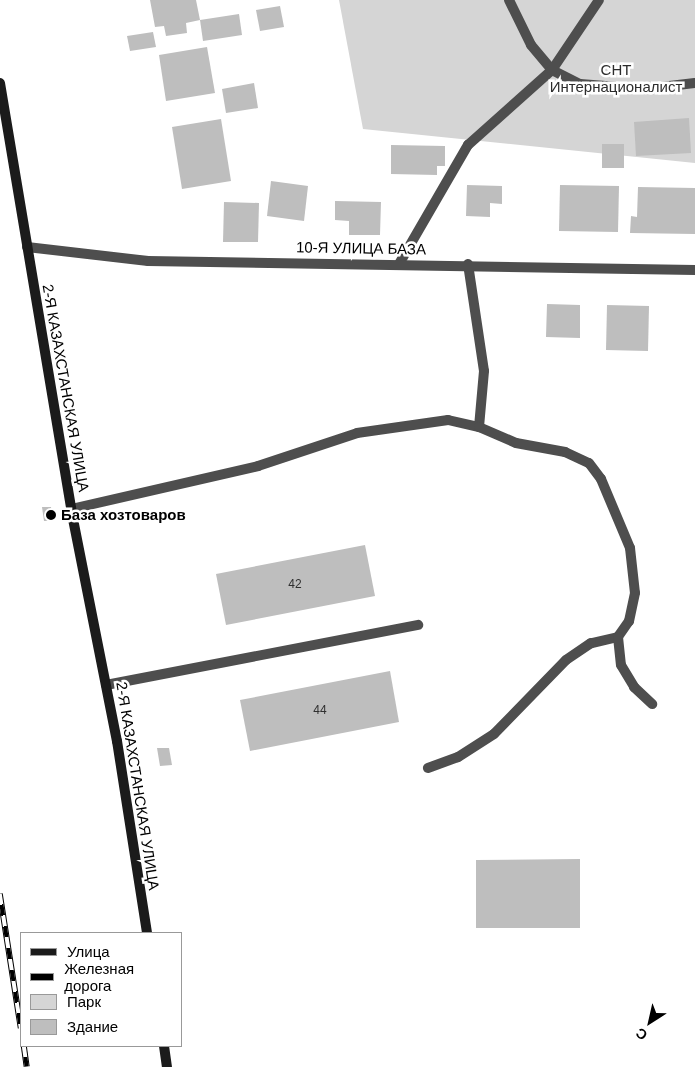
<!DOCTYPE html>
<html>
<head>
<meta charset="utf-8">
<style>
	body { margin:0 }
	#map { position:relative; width:695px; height:1067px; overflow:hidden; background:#fff; font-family:Helvetica,sans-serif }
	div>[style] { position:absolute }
	.green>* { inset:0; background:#d5d5d5 }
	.building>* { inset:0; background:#bebebe }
	.lane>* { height:10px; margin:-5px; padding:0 5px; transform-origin:5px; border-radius:5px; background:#4e4e4e }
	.street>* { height:10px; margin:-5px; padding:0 5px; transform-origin:5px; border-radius:5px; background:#4e4e4e }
	.secondary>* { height:10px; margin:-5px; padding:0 5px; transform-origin:5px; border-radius:5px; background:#1b1b1b }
	.rail>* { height:5.5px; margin-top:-2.75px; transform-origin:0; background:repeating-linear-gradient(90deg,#fff 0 11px,#000 0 22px); box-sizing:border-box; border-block:1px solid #000 }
	.dots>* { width:14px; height:14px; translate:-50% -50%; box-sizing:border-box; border:2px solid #fff; border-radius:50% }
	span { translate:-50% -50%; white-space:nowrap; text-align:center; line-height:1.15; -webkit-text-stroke:5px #fff; paint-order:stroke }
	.number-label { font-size:12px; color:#303030 }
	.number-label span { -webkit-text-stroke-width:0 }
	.park-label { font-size:15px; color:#2c2c2c }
	.street-label { font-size:15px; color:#000 }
	.poi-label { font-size:15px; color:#000; font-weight:700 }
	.left { translate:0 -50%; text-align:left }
	.legend { position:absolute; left:20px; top:932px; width:162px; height:115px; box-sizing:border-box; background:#fff; border:1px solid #999; margin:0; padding:6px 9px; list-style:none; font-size:15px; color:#000 }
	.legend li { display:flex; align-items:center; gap:10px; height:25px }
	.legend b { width:25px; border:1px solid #999 }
	.north { position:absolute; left:625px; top:997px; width:50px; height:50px; -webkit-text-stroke:4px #fff; paint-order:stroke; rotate:215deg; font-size:14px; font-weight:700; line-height:20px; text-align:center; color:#000 }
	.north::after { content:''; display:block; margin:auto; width:18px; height:22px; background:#000; clip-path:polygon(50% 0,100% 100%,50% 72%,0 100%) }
</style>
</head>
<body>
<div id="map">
	<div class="green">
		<div style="clip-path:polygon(339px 0,695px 0,695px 163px,363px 129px)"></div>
	</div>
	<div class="building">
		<div style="clip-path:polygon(150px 0,196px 0,200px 20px,186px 23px,187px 33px,166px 36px,164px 26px,155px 27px)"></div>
		<div style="clip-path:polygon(280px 6px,284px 27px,260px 31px,256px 10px)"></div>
		<div style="clip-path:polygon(239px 14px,242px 35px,203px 41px,200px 20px)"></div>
		<div style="clip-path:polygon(153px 32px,156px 47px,130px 51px,127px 36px)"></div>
		<div style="clip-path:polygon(207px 47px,215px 93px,166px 101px,159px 55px)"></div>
		<div style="clip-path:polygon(254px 83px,258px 108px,226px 113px,222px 89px)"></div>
		<div style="clip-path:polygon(689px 118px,691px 153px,636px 156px,634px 122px)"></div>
		<div style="clip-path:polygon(221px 119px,231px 181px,182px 189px,172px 127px)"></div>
		<div style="clip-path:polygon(602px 144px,624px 144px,624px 168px,602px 168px)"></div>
		<div style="clip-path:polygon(391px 145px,445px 146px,445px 166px,437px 166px,437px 175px,391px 174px)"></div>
		<div style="clip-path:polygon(271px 181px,308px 186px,304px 221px,267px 216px)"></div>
		<div style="clip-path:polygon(467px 185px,502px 186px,502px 204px,490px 203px,490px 217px,466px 216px)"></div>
		<div style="clip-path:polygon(560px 185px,619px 186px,618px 232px,559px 231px)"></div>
		<div style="clip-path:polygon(638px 187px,695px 188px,695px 234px,630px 233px,631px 216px,637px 217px)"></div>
		<div style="clip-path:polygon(335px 201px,381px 202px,380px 235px,349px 235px,349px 221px,335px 220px)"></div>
		<div style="clip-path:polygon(224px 202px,259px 203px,258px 242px,223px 242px)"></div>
		<div style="clip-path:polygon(547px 304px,580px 305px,580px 338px,546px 337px)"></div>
		<div style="clip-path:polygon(607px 305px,649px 306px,648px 351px,606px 350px)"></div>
		<div style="clip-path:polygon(42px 507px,51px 507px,53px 521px,44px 521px)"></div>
		<div style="clip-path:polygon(365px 545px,375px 596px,226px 625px,216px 574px)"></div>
		<div style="clip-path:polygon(390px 671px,399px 722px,250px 751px,240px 700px)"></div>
		<div style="clip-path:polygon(157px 748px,169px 748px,172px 765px,160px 766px)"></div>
		<div style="clip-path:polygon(580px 859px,580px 928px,476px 928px,476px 860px)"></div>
	</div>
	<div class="lane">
		<div style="left:509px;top:0;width:50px;rotate:63.9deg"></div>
		<div style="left:531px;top:45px;width:33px;rotate:50deg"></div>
		<div style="left:552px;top:70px;width:31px;rotate:27deg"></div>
		<div style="left:580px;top:84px;width:64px;rotate:4.5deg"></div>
		<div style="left:644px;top:89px;width:51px;rotate:-6.7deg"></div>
		<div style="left:399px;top:264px;width:138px;rotate:-59.9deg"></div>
		<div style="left:468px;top:145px;width:113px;rotate:-41.8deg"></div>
		<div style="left:552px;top:70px;width:84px;rotate:-56.1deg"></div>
		<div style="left:468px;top:264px;width:108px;rotate:81.5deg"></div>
		<div style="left:484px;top:371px;width:56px;rotate:95.1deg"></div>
		<div style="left:71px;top:509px;width:192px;rotate:-12.9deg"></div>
		<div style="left:258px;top:466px;width:104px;rotate:-18.4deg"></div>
		<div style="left:357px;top:433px;width:92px;rotate:-8.1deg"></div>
		<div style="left:448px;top:420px;width:32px;rotate:13deg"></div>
		<div style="left:479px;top:427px;width:40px;rotate:23.4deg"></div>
		<div style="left:516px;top:443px;width:50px;rotate:10.4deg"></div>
		<div style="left:565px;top:452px;width:26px;rotate:25deg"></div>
		<div style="left:589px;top:463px;width:20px;rotate:53deg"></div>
		<div style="left:601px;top:479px;width:75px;rotate:67.2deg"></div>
		<div style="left:630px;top:548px;width:45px;rotate:83.7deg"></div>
		<div style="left:635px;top:593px;width:29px;rotate:102deg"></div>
		<div style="left:629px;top:621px;width:19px;rotate:125deg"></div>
		<div style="left:618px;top:637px;width:28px;rotate:167deg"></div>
		<div style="left:591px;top:643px;width:30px;rotate:146deg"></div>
		<div style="left:566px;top:660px;width:103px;rotate:134.2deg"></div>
		<div style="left:494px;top:734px;width:43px;rotate:147.4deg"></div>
		<div style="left:458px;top:757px;width:32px;rotate:160deg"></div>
		<div style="left:618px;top:637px;width:28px;rotate:84deg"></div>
		<div style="left:621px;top:665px;width:26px;rotate:59deg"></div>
		<div style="left:634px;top:687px;width:25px;rotate:43deg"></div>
		<div style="left:106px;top:685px;width:318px;rotate:-10.9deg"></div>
	</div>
	<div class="street">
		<div style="left:27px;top:247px;width:122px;rotate:6.6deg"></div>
		<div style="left:148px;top:261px;width:547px;rotate:0.94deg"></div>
	</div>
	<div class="secondary">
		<div style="left:0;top:83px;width:432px;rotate:80.5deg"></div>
		<div style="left:71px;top:509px;width:237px;rotate:78.8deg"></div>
		<div style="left:117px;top:741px;width:194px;rotate:81.1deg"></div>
		<div style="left:164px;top:1046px;width:21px;rotate:82deg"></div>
	</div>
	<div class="rail">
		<div style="left:0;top:894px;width:136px;rotate:81.1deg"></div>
		<div style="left:24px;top:1046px;width:21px;rotate:82deg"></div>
	</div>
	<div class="dots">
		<div style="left:51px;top:515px;background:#000"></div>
	</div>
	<div class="number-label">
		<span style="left:295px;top:585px">42</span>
		<span style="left:320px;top:711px">44</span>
	</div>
	<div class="park-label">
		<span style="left:616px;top:78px">СНТ<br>Интернационалист</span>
	</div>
	<div class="street-label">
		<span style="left:361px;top:248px;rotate:1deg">10-Я УЛИЦА БАЗА</span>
		<span style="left:66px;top:388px;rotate:80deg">2-Я КАЗАХСТАНСКАЯ УЛИЦА</span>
		<span style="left:138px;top:786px;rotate:81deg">2-Я КАЗАХСТАНСКАЯ УЛИЦА</span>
	</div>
	<div class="poi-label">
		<span class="left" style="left:61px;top:515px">База хозтоваров</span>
	</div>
	<ul class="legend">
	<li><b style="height:6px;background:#1b1b1b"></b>Улица</li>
	<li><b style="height:6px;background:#000"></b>Железная дорога</li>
	<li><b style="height:14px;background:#d5d5d5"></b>Парк</li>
	<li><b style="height:14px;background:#bebebe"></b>Здание</li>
	</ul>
	<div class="north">С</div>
</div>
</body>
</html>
